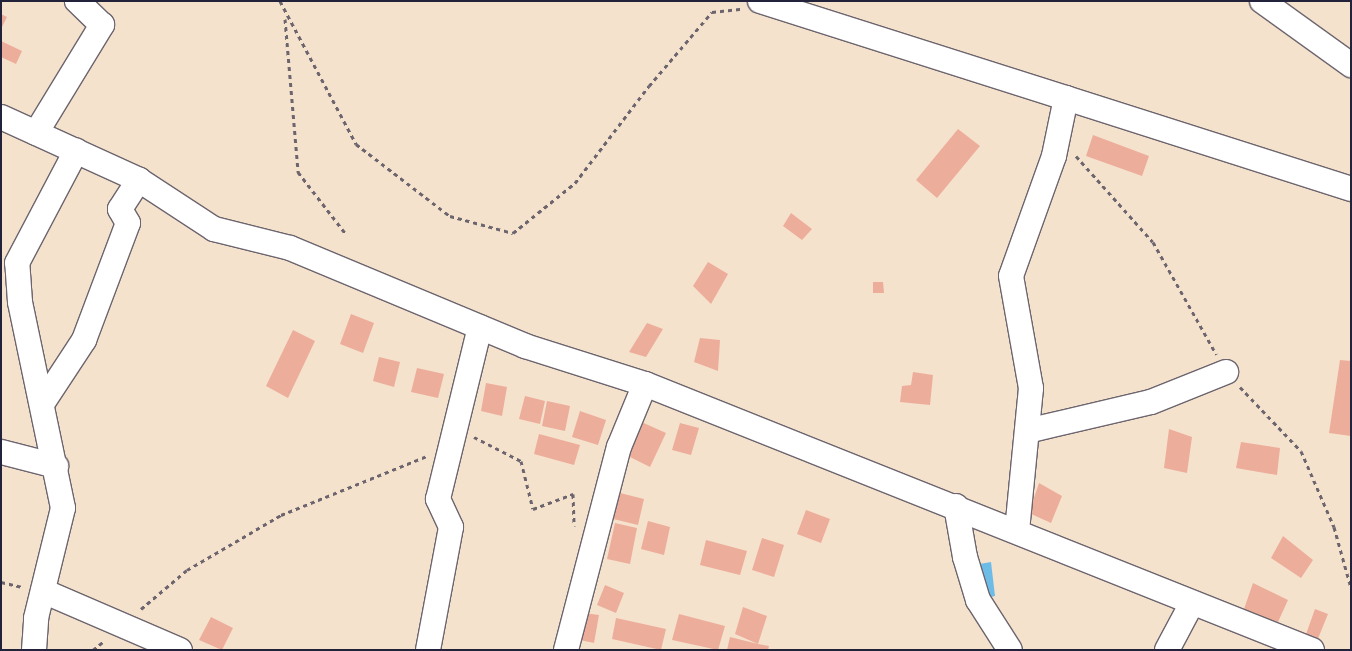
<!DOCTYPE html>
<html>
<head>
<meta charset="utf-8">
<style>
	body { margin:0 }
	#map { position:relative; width:1352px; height:651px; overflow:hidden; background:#f5e2cd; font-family:"EB Garamond",serif }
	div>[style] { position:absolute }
	.water>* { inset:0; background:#6dbce8 }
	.building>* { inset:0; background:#edad9b }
	.path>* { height:3px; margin-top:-1.5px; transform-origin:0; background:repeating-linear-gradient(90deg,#6c656e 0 4px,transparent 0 8px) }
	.roads { filter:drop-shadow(1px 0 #6c656e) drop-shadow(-1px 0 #6c656e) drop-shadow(0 1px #6c656e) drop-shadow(0 -1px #6c656e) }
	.minor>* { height:24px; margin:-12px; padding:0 12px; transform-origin:12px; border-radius:12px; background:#fff }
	span { translate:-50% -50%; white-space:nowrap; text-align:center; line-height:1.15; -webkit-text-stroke:4.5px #f6f6f2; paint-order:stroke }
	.frame { position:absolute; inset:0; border:2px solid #22223b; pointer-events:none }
</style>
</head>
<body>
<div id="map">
	<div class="water">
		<div style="clip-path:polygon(991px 562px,995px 596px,978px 600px,968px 566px)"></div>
	</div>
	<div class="building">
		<div style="clip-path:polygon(1px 14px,7px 17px,1px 29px)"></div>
		<div style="clip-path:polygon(1px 41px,22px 51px,16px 64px,1px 57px)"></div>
		<div style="clip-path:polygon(958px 129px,980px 146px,937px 198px,916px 180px)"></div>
		<div style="clip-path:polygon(1093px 135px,1149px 156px,1142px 176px,1086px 156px)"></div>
		<div style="clip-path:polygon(791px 213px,812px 229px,802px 240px,783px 226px)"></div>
		<div style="clip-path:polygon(708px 262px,728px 274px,711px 304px,693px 286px)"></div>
		<div style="clip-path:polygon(873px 282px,883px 282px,884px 293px,873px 293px)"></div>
		<div style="clip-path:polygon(351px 314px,374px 323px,363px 353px,340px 344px)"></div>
		<div style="clip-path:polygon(647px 323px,663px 329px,646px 357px,629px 352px)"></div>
		<div style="clip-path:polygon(293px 330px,315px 341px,288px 398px,266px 386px)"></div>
		<div style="clip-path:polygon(700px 338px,720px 340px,718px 371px,694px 362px)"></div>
		<div style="clip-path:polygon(379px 357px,400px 362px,394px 387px,373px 381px)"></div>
		<div style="clip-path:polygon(1340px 360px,1351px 361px,1351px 436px,1329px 433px)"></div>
		<div style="clip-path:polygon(417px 368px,444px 374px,438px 398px,411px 392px)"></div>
		<div style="clip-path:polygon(913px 372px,933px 375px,930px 405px,900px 402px,902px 386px,911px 385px)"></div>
		<div style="clip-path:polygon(486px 383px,507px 387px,502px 416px,481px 411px)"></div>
		<div style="clip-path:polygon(525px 396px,545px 401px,540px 424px,519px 419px)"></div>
		<div style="clip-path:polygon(547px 401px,570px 406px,565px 431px,542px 426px)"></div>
		<div style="clip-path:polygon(580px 411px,606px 420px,598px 445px,572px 437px)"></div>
		<div style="clip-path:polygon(637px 420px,666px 433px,650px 467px,622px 453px)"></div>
		<div style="clip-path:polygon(680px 423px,699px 428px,691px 455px,672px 450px)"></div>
		<div style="clip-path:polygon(1169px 429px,1192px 437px,1187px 473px,1164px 468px)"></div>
		<div style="clip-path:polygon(539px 434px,580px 445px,574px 465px,534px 454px)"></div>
		<div style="clip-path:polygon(1241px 442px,1280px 448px,1277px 475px,1236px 468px)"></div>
		<div style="clip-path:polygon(1039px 483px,1062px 496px,1051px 523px,1029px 513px)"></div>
		<div style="clip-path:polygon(608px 490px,644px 499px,638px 525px,601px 516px)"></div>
		<div style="clip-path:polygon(806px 510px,830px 519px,821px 543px,797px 534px)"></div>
		<div style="clip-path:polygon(648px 521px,670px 527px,664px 555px,641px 549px)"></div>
		<div style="clip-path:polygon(615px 523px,637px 528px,630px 564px,607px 559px)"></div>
		<div style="clip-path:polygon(1283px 536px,1313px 560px,1301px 578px,1271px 558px)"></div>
		<div style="clip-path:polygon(762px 538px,784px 545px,774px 577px,752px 570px)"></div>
		<div style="clip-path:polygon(706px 540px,747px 551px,740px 575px,700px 565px)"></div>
		<div style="clip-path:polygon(1253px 583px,1288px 600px,1278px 622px,1243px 612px)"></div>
		<div style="clip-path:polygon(605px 585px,624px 593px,616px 613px,597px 605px)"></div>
		<div style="clip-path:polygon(743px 607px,767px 616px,758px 644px,769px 646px,768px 650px,727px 650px,730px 637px,758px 644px,735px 634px)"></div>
		<div style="clip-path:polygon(1315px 609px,1328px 614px,1317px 641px,1305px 637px)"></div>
		<div style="clip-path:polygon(584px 613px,599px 615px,594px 643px,580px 640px)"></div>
		<div style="clip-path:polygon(679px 614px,725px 626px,718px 650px,672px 640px)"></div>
		<div style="clip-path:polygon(211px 617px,233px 628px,222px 650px,199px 640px)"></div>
		<div style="clip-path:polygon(616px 618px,666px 629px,661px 650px,612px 639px)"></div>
	</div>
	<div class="path">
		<div style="left:280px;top:1px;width:162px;rotate:62deg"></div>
		<div style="left:356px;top:144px;width:118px;rotate:37.5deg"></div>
		<div style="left:450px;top:216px;width:65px;rotate:15.1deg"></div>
		<div style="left:513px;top:233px;width:80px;rotate:-38.9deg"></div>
		<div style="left:575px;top:183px;width:122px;rotate:-52.7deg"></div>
		<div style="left:649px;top:86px;width:97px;rotate:-49.6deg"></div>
		<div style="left:712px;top:12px;width:30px;rotate:-6deg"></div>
		<div style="left:285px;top:19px;width:154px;rotate:85.1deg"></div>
		<div style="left:298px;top:172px;width:78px;rotate:52.3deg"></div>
		<div style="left:1076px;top:156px;width:115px;rotate:48.2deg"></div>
		<div style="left:1153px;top:242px;width:129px;rotate:60.6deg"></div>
		<div style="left:1240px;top:387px;width:88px;rotate:46.4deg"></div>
		<div style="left:1301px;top:451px;width:83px;rotate:66.5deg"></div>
		<div style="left:1334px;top:527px;width:63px;rotate:74.4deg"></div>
		<div style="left:474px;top:437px;width:53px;rotate:27.1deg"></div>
		<div style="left:521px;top:461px;width:49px;rotate:76deg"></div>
		<div style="left:533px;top:509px;width:43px;rotate:-20.6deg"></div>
		<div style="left:573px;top:494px;width:32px;rotate:88deg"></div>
		<div style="left:1px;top:582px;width:23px;rotate:13deg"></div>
		<div style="left:141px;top:609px;width:60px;rotate:-40.3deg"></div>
		<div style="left:187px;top:570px;width:109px;rotate:-30.3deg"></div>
		<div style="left:281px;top:515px;width:157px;rotate:-22deg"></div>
		<div style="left:93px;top:650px;width:14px;rotate:-39deg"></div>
	</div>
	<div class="roads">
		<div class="minor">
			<div style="left:760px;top:1px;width:321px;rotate:17.6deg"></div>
			<div style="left:1066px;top:98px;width:59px;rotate:101.7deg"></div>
			<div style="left:1054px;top:156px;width:127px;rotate:109.7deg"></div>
			<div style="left:1011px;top:276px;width:114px;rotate:79.9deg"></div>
			<div style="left:1031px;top:388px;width:143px;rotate:95.6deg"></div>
			<div style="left:1262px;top:1px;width:110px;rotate:35.7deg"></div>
			<div style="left:1066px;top:98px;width:299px;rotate:17.7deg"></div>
			<div style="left:1px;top:117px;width:152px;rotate:24.5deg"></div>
			<div style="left:139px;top:180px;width:90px;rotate:33.2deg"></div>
			<div style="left:214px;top:229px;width:78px;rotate:14deg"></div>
			<div style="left:290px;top:248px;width:255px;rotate:22.6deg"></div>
			<div style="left:525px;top:346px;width:126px;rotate:17.6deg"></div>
			<div style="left:645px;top:384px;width:718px;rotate:21.74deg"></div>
			<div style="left:36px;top:133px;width:127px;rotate:-58.6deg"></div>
			<div style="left:102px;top:25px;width:35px;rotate:-136deg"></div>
			<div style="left:42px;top:404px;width:77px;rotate:-56.7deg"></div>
			<div style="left:84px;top:340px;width:125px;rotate:-69.4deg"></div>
			<div style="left:128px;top:223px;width:16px;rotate:-120deg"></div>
			<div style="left:120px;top:209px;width:35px;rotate:-57deg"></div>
			<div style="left:1027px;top:431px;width:127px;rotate:-13.2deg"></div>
			<div style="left:1151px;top:402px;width:81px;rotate:-21.8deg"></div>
			<div style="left:1px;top:452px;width:57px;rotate:14.3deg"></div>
			<div style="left:956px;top:506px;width:52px;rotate:80deg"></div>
			<div style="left:965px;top:557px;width:45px;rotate:73.2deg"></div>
			<div style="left:978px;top:600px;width:59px;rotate:57.4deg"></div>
			<div style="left:43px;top:591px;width:149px;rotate:23.3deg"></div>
			<div style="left:34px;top:650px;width:32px;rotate:-86deg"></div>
			<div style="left:36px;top:618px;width:113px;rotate:-76.2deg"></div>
			<div style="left:63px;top:508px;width:210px;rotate:-101.8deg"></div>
			<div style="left:20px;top:302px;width:39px;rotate:-94deg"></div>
			<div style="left:17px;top:263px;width:127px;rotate:-62.2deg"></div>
			<div style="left:428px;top:650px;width:125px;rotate:-79.4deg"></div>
			<div style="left:451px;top:527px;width:31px;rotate:-115deg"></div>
			<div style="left:438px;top:499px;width:177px;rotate:-76.3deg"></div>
			<div style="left:566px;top:650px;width:210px;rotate:-75.4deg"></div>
			<div style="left:619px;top:447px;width:68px;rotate:-67.6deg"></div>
			<div style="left:1167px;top:650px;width:53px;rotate:-62deg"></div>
		</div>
	</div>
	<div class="frame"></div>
</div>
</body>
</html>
